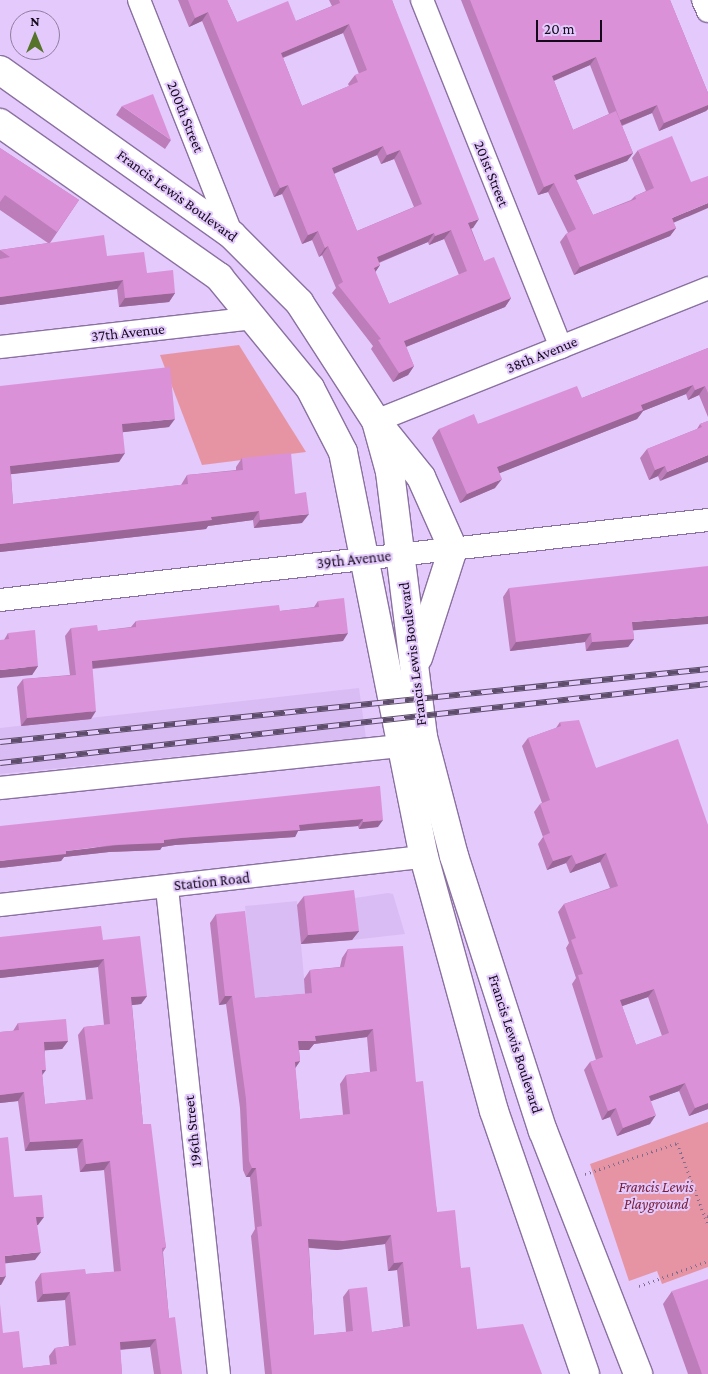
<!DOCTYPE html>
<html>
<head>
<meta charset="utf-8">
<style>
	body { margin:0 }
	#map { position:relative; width:708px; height:1374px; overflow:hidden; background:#e3c9fc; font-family:"Crimson Pro",serif }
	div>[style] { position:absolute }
	.built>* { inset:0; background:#dabcf5 }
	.green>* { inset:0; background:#e694a3 }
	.path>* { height:3px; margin-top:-1.5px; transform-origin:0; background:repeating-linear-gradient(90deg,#7f6d90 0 1px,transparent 0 5px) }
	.roads { filter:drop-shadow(1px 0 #8a71a0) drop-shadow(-1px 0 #8a71a0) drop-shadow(0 1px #8a71a0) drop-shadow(0 -1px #8a71a0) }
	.minor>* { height:22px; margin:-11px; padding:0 11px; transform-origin:11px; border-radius:11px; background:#fff }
	.major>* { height:28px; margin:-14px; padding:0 14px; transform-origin:14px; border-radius:14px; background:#fff }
	.rail>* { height:5.5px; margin-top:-2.75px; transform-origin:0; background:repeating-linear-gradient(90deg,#e3c9fc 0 11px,#5d4d6a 0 22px); box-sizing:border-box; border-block:1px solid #5d4d6a }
	.wall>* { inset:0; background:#bc7dba }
	.shaded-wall>* { inset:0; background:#996697 }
	.building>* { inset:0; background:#db91d8 }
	span { translate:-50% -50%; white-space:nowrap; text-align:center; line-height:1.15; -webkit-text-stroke:4px #e3c9fc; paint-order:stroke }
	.street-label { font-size:15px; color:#140a1b }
	.park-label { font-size:15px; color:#781c36; font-style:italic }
	.north { position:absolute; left:10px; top:10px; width:50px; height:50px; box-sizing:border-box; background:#e3c9fc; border:1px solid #907da2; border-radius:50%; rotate:0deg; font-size:14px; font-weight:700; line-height:20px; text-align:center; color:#140a1b }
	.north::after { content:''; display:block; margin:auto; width:18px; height:22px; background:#557329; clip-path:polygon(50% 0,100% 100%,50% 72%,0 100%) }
	.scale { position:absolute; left:536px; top:20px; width:66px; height:22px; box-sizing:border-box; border:2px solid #140a1b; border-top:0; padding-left:6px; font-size:15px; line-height:18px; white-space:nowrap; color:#140a1b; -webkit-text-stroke:4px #e3c9fc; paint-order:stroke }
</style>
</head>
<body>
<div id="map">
	<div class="built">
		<div style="clip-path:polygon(359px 688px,366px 738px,0 774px,0 728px)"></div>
		<div style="clip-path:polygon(388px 893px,393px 894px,405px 934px,352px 940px,348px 899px)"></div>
		<div style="clip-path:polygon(297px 901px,306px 999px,255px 1004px,245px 906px)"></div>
	</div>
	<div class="green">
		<div style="clip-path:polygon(239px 345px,306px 452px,202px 465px,160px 355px)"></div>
		<div style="clip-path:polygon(708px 1122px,708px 1267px,662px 1284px,657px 1271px,629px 1281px,590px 1164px)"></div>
	</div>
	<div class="path">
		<div style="left:585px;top:1174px;width:97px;rotate:-18.6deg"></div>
		<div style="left:677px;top:1143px;width:79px;rotate:69.3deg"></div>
		<div style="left:708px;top:1216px;width:3px;rotate:162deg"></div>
		<div style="left:705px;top:1217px;width:9px;rotate:69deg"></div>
		<div style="left:639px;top:1286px;width:73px;rotate:-19.9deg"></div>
	</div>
	<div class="roads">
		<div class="minor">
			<div style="left:139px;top:0;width:253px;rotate:68.4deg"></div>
			<div style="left:422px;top:0;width:374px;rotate:68.2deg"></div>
			<div style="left:703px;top:0;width:12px;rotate:66deg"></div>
			<div style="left:0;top:347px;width:257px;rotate:-6.5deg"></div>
			<div style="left:376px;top:421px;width:358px;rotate:-21.8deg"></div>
			<div style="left:0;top:600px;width:713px;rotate:-6.45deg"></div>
			<div style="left:0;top:788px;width:403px;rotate:-6deg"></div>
			<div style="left:167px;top:888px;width:489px;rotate:83.9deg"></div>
			<div style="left:0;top:905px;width:427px;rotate:-6.5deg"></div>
		</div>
		<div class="major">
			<div style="left:0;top:70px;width:285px;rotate:35.4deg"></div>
			<div style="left:232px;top:235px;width:95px;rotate:45deg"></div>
			<div style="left:299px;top:302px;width:142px;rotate:57.1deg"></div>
			<div style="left:376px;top:421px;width:53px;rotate:74.6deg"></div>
			<div style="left:390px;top:472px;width:267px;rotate:82.9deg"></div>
			<div style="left:423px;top:737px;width:123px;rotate:75.4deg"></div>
			<div style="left:454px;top:856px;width:289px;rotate:72.1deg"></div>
			<div style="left:543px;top:1131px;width:261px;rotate:68.6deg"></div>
			<div style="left:0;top:123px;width:268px;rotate:35.1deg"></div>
			<div style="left:219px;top:277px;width:144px;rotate:50.7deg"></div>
			<div style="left:310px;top:388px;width:72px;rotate:62.7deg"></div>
			<div style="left:343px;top:452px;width:413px;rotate:78.7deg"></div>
			<div style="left:424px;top:857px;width:263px;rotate:74.6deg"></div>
			<div style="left:494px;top:1111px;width:278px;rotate:70.9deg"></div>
			<div style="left:384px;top:431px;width:59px;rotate:51.2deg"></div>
			<div style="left:421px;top:477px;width:79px;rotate:66deg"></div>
			<div style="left:453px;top:549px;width:114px;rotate:107.8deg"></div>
		</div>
	</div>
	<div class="rail">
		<div style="left:0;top:742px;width:712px;rotate:-5.89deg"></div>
		<div style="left:0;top:763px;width:712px;rotate:-6.37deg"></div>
	</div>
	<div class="wall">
		<div style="clip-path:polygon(evenodd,178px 0,227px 0,237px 22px,296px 21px,332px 6px,329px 0,392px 0,473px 228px,471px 228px,484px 261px,511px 298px,505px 307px,406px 347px,414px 366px,408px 375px,393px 382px,371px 349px,373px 346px,332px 293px,336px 288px,322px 255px,319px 257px,312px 240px,302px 244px,282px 194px,274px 197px,202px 21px,189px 27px,178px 0,343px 33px,359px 74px,355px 75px,348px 84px,349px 86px,302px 106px,283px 58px,343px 33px,178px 0,377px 155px,381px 164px,394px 159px,414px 207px,357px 231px,334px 174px,377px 155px,178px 0,444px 239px,459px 275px,389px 304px,375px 272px,380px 265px,379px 263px,428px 242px,429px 245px,444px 239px)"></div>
		<div style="clip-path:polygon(evenodd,461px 0,670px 0,708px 93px,708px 109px,706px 111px,659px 131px,652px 113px,622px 126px,633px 153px,627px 161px,576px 180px,593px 215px,631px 200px,635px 196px,646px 191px,632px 158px,638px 150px,676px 228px,670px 236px,574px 275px,560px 242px,566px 234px,568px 233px,548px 192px,538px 195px,461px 0,590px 65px,609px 114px,573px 130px,554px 81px,590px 65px)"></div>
		<div style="clip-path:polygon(122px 106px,171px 140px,165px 149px,116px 115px)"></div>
		<div style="clip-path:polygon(0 148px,79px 200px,50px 243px,107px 256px,147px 273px,175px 293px,169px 302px,119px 307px,117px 289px,0 305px,0 250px,48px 243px,0 210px)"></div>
		<div style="clip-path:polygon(708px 348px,708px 417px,699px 395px,688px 400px,686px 394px,643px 411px,637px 419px,499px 473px,495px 488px,460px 503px,432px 438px,439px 429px,478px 424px,582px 398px)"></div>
		<div style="clip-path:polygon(0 386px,169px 427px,123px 432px,119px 462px,11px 474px,13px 504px,181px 485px,187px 475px,236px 470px,236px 467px,242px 458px,295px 494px,302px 523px,254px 528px,253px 520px,208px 526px,206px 529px,0 552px)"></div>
		<div style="clip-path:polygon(708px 421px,660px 481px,658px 476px,649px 480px,640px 458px,647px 449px,697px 429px,700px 424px)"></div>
		<div style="clip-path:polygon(509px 588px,633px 630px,634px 639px,628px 647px,586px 651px,585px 642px,510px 651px,503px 597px)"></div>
		<div style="clip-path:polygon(318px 601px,343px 641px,92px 669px,91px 719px,21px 726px,17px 687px,23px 679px,70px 675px,65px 636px,71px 628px,98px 631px,131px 627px,136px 621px,280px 611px,314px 607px)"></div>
		<div style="clip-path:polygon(8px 633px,38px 666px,32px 675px,4px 640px)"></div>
		<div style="clip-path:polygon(evenodd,560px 722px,596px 768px,708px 825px,708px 1109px,689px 1116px,679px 1091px,651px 1101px,650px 1124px,617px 1136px,610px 1117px,602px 1120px,584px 1070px,590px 1062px,596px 1060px,572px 984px,576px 978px,566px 948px,569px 943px,558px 912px,564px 904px,610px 888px,600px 862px,570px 873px,566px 863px,547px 870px,538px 844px,543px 837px,534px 812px,540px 804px,542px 803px,522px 746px,528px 738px,556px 728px,560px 722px,648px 997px,662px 1036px,636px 1045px,622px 1006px,648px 997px)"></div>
		<div style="clip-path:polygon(380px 786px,378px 827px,359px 829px,358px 826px,298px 831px,295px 837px,175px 845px,162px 847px,160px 850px,109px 852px,64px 857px,61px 861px,0 868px)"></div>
		<div style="clip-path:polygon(304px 896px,359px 931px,352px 940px,301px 944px,297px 905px)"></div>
		<div style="clip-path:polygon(evenodd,216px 914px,255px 998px,305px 994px,304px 979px,310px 970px,340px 967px,342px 958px,348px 949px,416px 1082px,437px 1212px,461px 1268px,477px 1329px,542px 1374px,265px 1374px,251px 1236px,255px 1229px,250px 1177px,246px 1177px,243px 1170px,240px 1108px,226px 1004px,219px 1005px,210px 923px,216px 914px,367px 1037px,370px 1072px,346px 1075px,340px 1084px,343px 1115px,300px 1119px,295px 1068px,300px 1061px,299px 1050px,309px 1050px,314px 1044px,367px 1037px,216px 914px,385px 1244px,388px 1271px,397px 1270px,403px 1327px,372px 1332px,349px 1289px,343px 1297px,346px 1332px,314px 1335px,309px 1248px,337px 1250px,385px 1244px)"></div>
		<div style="clip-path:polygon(0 937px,103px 940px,147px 996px,141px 1004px,132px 1005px,143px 1124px,166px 1247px,163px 1252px,169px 1318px,182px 1374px,154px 1374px,150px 1347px,120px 1350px,122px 1374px,0 1374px,3px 1333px,23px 1368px,50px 1365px,49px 1356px,55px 1348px,69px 1346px,65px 1300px,37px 1302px,35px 1282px,41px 1273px,86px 1274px,114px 1272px,104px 1170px,80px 1172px,77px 1148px,25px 1151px,18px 1101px,0 1103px,0 1032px,13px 1031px,18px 1023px,68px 1041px,62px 1049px,45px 1050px,42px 1075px,45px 1104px,86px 1100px,78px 1035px,84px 1027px,104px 1025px,98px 967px,0 978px)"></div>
		<div style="clip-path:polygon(672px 1291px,708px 1374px,688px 1374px,663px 1304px)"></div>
	</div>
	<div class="shaded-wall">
		<div style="clip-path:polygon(208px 12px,202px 21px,189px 27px,195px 18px)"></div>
		<div style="clip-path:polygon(349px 24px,343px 33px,274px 61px,281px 53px)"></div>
		<div style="clip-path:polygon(596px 57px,590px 65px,546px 84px,552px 76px)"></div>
		<div style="clip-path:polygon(657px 105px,652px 113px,615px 128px,620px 120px)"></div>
		<div style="clip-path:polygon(708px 105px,708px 109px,706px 111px,659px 131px,664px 123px)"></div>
		<div style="clip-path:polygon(383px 146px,377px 155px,326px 177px,332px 168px)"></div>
		<div style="clip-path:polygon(400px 150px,394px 159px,381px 164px,387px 155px)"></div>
		<div style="clip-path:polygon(633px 153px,627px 161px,569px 183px,574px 175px)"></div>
		<div style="clip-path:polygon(554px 183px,548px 192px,538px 195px,544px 187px)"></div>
		<div style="clip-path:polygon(288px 185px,282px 194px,274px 197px,280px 188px)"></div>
		<div style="clip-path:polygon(708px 203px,708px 208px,666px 226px,672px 218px)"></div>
		<div style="clip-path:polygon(479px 219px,473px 228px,462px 232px,468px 223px)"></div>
		<div style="clip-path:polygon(676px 228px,670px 236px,574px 275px,580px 267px)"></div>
		<div style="clip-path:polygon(451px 230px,444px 239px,429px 245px,435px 236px)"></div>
		<div style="clip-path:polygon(318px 231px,312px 240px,302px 244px,308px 235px)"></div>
		<div style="clip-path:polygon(434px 233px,428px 242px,370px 266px,377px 257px)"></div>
		<div style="clip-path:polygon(328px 246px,322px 255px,319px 257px,325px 248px)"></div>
		<div style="clip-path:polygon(380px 265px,374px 274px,374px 268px)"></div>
		<div style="clip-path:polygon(123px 280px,117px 289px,0 305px,0 297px)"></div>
		<div style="clip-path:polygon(175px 293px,169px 302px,119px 307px,125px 298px)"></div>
		<div style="clip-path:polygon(511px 298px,505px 307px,398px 350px,404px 341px)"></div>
		<div style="clip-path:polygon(414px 366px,408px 375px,393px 382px,399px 373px)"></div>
		<div style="clip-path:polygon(693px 385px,686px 394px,643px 411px,637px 419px,490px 477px,497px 467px,641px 405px)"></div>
		<div style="clip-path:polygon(705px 386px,699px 395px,688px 400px,695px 390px)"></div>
		<div style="clip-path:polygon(175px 419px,169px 427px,116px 433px,122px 424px)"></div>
		<div style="clip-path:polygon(125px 453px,119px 462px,4px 475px,10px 466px)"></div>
		<div style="clip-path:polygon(708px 455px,708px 462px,660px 481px,667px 472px)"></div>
		<div style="clip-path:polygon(665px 466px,658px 476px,649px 480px,655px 470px)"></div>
		<div style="clip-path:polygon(502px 479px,495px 488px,460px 503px,467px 494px)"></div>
		<div style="clip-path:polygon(259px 511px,253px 520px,208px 526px,206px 529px,0 552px,0 544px)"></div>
		<div style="clip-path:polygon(309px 514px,302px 523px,254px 528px,260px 520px)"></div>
		<div style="clip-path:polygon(708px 616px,708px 624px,626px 631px,632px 622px)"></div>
		<div style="clip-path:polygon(348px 633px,343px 641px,86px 669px,92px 661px)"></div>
		<div style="clip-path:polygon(591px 633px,585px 642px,510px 651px,516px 642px)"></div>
		<div style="clip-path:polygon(634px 639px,628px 647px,586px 651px,592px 642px)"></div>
		<div style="clip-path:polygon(38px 666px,32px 675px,0 678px,0 670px)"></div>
		<div style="clip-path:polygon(96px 711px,91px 719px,21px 726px,27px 718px)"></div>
		<div style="clip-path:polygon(363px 819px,358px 826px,298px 831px,295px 837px,175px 845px,162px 847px,160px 850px,109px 852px,64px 857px,61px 861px,0 868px,0 861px,66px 851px,164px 840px,299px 825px)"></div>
		<div style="clip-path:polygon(383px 820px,378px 827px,359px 829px,363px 822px)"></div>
		<div style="clip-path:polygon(606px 853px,600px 862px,570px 873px,576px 864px)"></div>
		<div style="clip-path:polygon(572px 855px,566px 863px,547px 870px,553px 861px)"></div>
		<div style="clip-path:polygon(359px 931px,352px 940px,301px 944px,308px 935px)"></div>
		<div style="clip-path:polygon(104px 959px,98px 967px,0 978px,0 970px)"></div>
		<div style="clip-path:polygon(654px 989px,648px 997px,614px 1009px,620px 1000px)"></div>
		<div style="clip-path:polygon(147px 996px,141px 1004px,125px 1006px,131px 997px)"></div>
		<div style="clip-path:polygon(225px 996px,232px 996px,226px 1004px,219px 1005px)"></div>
		<div style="clip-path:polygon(373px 1029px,367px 1037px,314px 1044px,309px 1050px,292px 1050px,298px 1041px,315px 1036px)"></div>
		<div style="clip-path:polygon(68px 1041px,62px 1049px,38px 1051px,44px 1042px)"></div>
		<div style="clip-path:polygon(300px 1061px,294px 1070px,295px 1062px)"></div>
		<div style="clip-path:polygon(42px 1070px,46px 1070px,40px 1078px)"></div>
		<div style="clip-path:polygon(685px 1083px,679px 1091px,643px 1104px,649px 1096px)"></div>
		<div style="clip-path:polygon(24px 1092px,18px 1101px,0 1103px,0 1095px)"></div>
		<div style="clip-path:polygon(708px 1103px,708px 1109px,689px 1116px,695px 1108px)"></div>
		<div style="clip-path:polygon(616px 1108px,610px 1117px,602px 1120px,608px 1111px)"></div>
		<div style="clip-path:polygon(656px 1115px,650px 1124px,617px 1136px,623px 1128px)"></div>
		<div style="clip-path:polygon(83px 1139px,77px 1148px,25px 1151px,30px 1142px)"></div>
		<div style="clip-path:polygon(110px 1161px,104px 1170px,80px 1172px,86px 1164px)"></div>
		<div style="clip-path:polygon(252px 1168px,256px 1168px,250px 1177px,246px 1177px)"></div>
		<div style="clip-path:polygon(36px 1217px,44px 1217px,38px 1225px,30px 1226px)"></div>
		<div style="clip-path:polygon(391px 1235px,385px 1244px,337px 1250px,302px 1247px,308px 1239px)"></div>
		<div style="clip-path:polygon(41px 1252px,35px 1260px,0 1264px,5px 1256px)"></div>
		<div style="clip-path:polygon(403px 1262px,397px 1270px,388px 1271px,394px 1263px)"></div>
		<div style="clip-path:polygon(6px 1276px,1px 1285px,0 1285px,0 1277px)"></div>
		<div style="clip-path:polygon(70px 1292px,65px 1300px,37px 1302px,43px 1294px)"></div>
		<div style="clip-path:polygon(156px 1339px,150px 1347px,114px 1350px,120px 1342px)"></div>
	</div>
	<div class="building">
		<div style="clip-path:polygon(evenodd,188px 0,227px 0,237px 22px,288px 1px,296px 21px,340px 3px,339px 0,392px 0,479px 219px,468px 223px,484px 261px,494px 257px,511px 298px,404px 341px,414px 366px,399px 373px,378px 340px,381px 339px,338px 285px,343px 282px,328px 246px,325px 248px,318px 231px,308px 235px,288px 185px,280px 188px,208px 12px,195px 18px,188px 0,349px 24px,367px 70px,355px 75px,358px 82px,302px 106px,281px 53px,349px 24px,188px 0,383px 146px,387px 155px,400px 150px,422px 204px,357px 231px,332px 168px,383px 146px,188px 0,451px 230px,467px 271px,389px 304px,374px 268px,380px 265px,377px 257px,434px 233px,435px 236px,451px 230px)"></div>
		<div style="clip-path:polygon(470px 0,670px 0,708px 93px,708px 105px,664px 123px,657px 105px,620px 120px,596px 57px,552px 76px,573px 130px,616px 111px,633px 153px,574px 175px,593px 215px,636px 199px,635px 196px,654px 188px,638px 150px,672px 136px,691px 182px,708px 176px,708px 203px,672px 218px,676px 228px,580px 267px,566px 234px,576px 229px,554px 183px,544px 187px)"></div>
		<div style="clip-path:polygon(153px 94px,171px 140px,122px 106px)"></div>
		<div style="clip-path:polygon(0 148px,79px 200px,57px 232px,5px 195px,0 202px)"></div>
		<div style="clip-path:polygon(104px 235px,107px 256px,144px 252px,147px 273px,173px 270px,175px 293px,125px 298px,123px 280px,0 297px,0 259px,10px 257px,0 250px)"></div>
		<div style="clip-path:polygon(708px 348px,708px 393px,705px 386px,695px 390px,693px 385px,641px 405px,643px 410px,497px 467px,502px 479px,467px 494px,439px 429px,474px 414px,478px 424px,577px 386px,582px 398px)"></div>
		<div style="clip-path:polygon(170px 367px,175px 419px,122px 424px,125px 453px,10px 466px,13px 504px,188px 484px,187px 475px,243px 470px,242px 458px,291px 453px,295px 494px,306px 492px,309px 514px,260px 520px,259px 511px,211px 517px,212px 520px,0 544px,0 386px)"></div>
		<div style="clip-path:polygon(708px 421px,708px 455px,667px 472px,665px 466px,655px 470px,647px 449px,702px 427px,700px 424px)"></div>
		<div style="clip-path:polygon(708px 566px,708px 616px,632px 622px,634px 639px,592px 642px,591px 633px,516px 642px,509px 588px)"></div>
		<div style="clip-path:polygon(344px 598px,348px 633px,92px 661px,96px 711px,27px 718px,23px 679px,76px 675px,71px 628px,97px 625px,98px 631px,136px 627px,136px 621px,279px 605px,280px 611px,298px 609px,319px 607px,318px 601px)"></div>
		<div style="clip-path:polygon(35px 630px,38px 666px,0 670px,0 640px,9px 639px,8px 633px)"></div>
		<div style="clip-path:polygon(evenodd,579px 720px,596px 768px,678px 739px,708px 825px,708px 1103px,695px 1108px,685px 1083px,649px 1096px,656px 1115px,623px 1128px,616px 1108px,608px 1111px,590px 1062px,603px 1057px,578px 975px,583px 974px,571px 940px,576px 938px,564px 904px,618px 886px,606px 853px,576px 864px,572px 855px,553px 861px,543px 836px,550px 833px,540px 804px,550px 800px,528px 738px,561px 726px,560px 722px,579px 720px,654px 989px,669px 1033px,636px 1045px,620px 1000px,654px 989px)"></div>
		<div style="clip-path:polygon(380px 786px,383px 820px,363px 822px,363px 819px,315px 823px,299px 825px,300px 830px,180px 838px,164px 840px,164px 843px,113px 845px,66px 851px,66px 854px,0 861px,0 826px)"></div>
		<div style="clip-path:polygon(354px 890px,359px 931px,308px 935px,304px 896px)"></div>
		<div style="clip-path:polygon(evenodd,245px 911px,255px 998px,312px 993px,310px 970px,344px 967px,348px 949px,403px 946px,416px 1082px,423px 1081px,437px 1212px,455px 1210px,461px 1268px,470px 1267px,477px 1329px,523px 1324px,542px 1374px,272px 1374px,257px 1227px,262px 1226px,256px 1168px,252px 1168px,249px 1161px,246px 1099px,232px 996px,225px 996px,216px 914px,245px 911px,373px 1029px,377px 1071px,346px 1075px,350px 1114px,300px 1119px,295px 1062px,300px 1061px,298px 1041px,316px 1041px,315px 1036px,373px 1029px,245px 911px,391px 1235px,394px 1263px,403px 1262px,410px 1326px,372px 1332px,367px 1287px,349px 1289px,353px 1331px,314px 1335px,308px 1239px,343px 1241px,391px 1235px)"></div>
		<div style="clip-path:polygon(101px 926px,103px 940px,140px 936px,147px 996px,131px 997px,138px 1070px,143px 1124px,151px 1124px,166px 1247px,162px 1248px,169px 1318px,175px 1317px,182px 1374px,161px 1374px,156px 1339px,120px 1342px,122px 1374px,0 1374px,0 1304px,3px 1333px,19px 1331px,23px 1368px,57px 1364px,55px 1348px,76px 1345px,70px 1292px,43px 1294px,41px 1273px,85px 1269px,86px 1274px,121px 1271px,110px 1161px,86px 1164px,83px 1139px,30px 1142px,24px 1092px,0 1095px,0 1032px,19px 1030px,18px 1023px,66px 1019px,68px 1041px,44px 1042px,46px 1070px,42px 1070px,45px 1104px,93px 1099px,84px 1027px,110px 1024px,104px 959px,0 970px,0 937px)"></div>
		<div style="clip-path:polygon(8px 1137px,14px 1197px,42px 1195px,44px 1217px,36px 1217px,41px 1252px,5px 1256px,6px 1276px,0 1277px,0 1138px)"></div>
		<div style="clip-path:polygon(708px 1279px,708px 1374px,702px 1374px,672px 1291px)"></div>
	</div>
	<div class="street-label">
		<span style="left:185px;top:117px;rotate:68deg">200th Street</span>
		<span style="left:491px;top:174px;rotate:68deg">201st Street</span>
		<span style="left:177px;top:196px;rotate:36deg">Francis Lewis Boulevard</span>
		<span style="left:128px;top:333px;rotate:-6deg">37th Avenue</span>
		<span style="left:542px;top:355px;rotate:-22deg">38th Avenue</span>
		<span style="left:354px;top:560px;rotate:-6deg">39th Avenue</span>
		<span style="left:413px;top:654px;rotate:-97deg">Francis Lewis Boulevard</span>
		<span style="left:212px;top:882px;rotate:-6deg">Station Road</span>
		<span style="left:515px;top:1044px;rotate:72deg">Francis Lewis Boulevard</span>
		<span style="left:193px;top:1131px;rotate:-96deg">196th Street</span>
	</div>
	<div class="park-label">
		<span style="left:656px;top:1196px">Francis Lewis<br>Playground</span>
	</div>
	<div class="north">N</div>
	<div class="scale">20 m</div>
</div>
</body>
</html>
